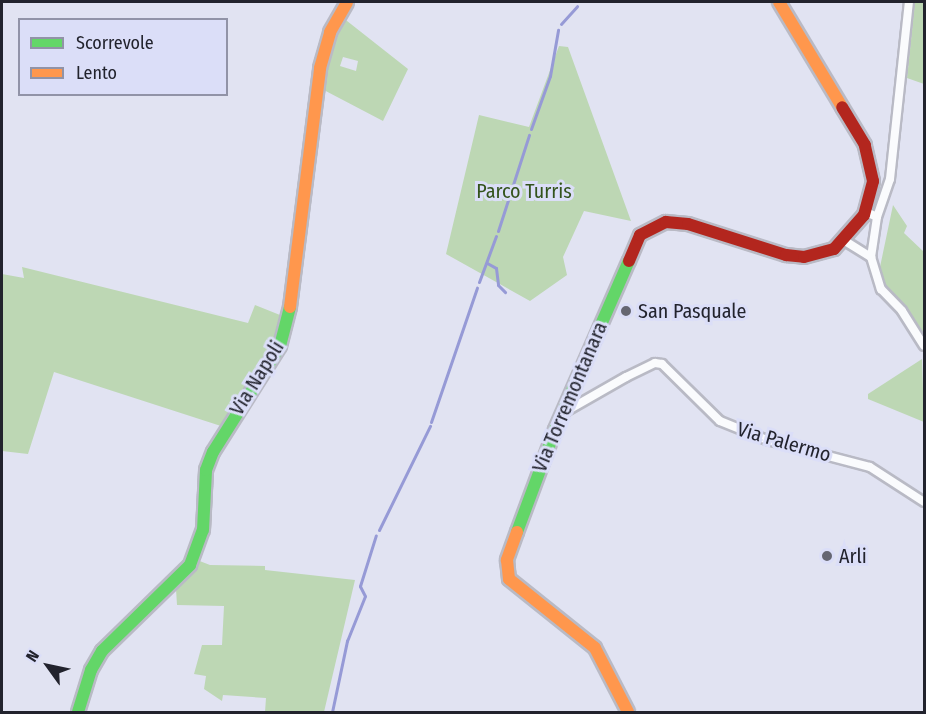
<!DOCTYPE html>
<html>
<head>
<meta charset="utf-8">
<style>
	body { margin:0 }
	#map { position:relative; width:926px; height:714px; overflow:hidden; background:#e1e3f2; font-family:"Fira Sans Condensed",sans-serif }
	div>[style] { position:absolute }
	.green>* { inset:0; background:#bdd7b4 }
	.stream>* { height:3px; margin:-1.5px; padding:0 1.5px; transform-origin:1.5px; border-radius:1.5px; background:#969ad6 }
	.roads { filter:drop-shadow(2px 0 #b9bac5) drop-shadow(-2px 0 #b9bac5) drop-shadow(0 2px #b9bac5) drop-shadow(0 -2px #b9bac5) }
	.street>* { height:8px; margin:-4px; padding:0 4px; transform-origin:4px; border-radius:4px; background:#fafbfd }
	.fast>* { height:12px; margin:-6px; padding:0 6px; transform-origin:6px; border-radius:6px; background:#63d668 }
	.slow>* { height:12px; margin:-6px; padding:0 6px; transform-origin:6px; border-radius:6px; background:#ff974d }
	.jam>* { height:12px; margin:-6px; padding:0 6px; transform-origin:6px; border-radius:6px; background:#b3261e }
	.dots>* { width:16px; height:16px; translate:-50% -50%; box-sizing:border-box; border:3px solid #dbdef8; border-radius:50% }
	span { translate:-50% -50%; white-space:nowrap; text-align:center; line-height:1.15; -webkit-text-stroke:6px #dbdef8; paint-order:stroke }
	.park-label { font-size:20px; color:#33531c }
	.poi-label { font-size:20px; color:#22232d }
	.left { translate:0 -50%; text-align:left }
	.street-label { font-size:20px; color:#22232d }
	.frame { position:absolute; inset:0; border:3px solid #22232d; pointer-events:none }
	.legend { position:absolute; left:18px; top:18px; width:210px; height:78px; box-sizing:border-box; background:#dbdef8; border:2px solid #9193a7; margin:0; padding:8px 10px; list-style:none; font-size:18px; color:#22232d }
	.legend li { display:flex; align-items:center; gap:12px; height:30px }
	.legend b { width:30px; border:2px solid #9193a7 }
	.north { position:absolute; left:18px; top:636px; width:60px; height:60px; -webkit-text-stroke:4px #dbdef8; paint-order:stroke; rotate:303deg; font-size:16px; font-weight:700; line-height:24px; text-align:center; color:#22232d }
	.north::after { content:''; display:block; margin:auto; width:21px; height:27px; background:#22232d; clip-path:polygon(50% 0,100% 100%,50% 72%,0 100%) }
</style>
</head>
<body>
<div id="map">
	<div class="green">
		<div style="clip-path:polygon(915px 2px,924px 2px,924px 84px,907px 78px)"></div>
		<div style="clip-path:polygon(evenodd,342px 17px,408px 69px,383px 121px,320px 88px,328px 49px,342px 17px,343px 57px,358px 61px,356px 71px,340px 66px,343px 57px)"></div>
		<div style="clip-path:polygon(559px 46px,568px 47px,631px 221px,584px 211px,563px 257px,567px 275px,530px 301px,446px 254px,479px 115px,529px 127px)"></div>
		<div style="clip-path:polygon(893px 205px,907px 226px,904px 233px,924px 252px,924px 336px,886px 286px,880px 267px)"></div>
		<div style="clip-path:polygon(22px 267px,248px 323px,255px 305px,285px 317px,281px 337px,224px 427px,54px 372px,28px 454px,2px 451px,2px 274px,24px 278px)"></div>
		<div style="clip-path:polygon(922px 359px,924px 422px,868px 399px,868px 394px)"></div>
		<div style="clip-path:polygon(197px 560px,210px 565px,265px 566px,265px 570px,355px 580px,324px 712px,265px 712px,266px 698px,223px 695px,222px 701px,204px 689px,206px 676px,194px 674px,202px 645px,222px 645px,224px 606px,177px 605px,176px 589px)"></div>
	</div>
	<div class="stream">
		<div style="left:561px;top:24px;width:24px;rotate:-48deg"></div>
		<div style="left:531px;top:129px;width:56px;rotate:-70.3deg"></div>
		<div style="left:550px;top:76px;width:47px;rotate:-80.1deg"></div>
		<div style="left:498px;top:231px;width:101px;rotate:-72.1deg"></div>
		<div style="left:487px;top:263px;width:10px;rotate:29deg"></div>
		<div style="left:496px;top:268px;width:17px;rotate:83deg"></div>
		<div style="left:498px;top:285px;width:10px;rotate:45deg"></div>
		<div style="left:479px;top:282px;width:49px;rotate:-69.7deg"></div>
		<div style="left:431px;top:422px;width:142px;rotate:-71.1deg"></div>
		<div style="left:379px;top:530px;width:116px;rotate:-63.9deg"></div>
		<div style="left:332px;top:712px;width:73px;rotate:-78.1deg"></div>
		<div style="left:347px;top:641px;width:48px;rotate:-68.2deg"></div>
		<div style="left:365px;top:596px;width:11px;rotate:-117deg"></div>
		<div style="left:360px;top:586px;width:53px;rotate:-72.6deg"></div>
	</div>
	<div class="roads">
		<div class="street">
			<div style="left:866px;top:212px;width:12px;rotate:24deg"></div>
			<div style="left:877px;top:217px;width:40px;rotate:98.5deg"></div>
			<div style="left:877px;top:217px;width:40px;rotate:-71.1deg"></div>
			<div style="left:890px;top:179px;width:178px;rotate:-83.9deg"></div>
			<div style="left:845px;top:241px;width:31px;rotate:32deg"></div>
			<div style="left:871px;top:257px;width:34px;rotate:73deg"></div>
			<div style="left:881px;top:289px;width:30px;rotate:46deg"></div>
			<div style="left:902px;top:311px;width:41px;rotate:57.8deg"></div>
			<div style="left:563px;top:413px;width:73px;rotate:-29.7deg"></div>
			<div style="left:626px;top:377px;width:32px;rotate:-26deg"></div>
			<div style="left:655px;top:363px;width:7px;rotate:8deg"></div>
			<div style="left:662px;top:364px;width:81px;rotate:44.5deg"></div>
			<div style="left:720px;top:421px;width:51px;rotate:22deg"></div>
			<div style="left:767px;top:440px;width:106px;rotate:14.7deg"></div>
			<div style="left:870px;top:467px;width:64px;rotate:32.9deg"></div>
		</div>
		<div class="fast">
			<div style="left:517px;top:532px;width:109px;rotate:-69.6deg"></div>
			<div style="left:555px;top:430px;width:184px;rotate:-66.4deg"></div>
			<div style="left:78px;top:712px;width:44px;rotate:-72.8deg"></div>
			<div style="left:91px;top:670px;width:22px;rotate:-60deg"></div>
			<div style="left:102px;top:651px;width:123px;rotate:-44.3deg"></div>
			<div style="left:190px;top:565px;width:37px;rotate:-70deg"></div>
			<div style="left:203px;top:530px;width:60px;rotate:-87.1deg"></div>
			<div style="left:206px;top:470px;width:19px;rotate:-69deg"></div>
			<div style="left:213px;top:452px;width:125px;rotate:-57.7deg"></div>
			<div style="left:280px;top:346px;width:40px;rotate:-75.6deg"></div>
		</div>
		<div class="slow">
			<div style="left:779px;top:2px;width:122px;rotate:59deg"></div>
			<div style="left:290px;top:307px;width:241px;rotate:-82.8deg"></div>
			<div style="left:320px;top:68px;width:37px;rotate:-74deg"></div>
			<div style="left:330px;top:32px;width:34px;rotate:-60deg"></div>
			<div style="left:517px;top:532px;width:30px;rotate:110deg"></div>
			<div style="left:507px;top:560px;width:19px;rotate:84deg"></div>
			<div style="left:509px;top:579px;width:110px;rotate:38.7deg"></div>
			<div style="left:595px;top:648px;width:72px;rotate:62.7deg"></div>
		</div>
		<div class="jam">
			<div style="left:629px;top:261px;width:28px;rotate:-67deg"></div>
			<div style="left:640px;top:235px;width:29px;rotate:-27deg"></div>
			<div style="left:666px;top:222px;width:22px;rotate:5deg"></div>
			<div style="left:688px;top:224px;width:103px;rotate:17.6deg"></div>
			<div style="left:786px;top:255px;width:18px;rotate:6deg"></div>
			<div style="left:804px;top:257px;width:31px;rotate:-15deg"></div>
			<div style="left:834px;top:249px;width:45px;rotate:-48.6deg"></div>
			<div style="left:864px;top:215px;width:35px;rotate:-75deg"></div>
			<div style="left:873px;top:181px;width:37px;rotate:-103deg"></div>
			<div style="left:865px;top:145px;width:44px;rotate:-121.2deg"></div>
		</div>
	</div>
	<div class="dots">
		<div style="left:626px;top:311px;background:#656672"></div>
		<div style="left:827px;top:556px;background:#656672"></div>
	</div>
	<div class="park-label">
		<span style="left:524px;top:191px">Parco Turris</span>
	</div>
	<div class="poi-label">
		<span class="left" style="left:638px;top:311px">San Pasquale</span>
		<span class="left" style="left:839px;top:556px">Arli</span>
	</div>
	<div class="street-label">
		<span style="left:257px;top:378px;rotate:-58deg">Via Napoli</span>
		<span style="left:570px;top:397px;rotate:-67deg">Via Torremontanara</span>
		<span style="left:784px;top:442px;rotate:16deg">Via Palermo</span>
	</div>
	<div class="frame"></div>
	<ul class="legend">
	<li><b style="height:8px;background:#63d668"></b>Scorrevole</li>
	<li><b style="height:8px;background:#ff974d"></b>Lento</li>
	</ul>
	<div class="north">N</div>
</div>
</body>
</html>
